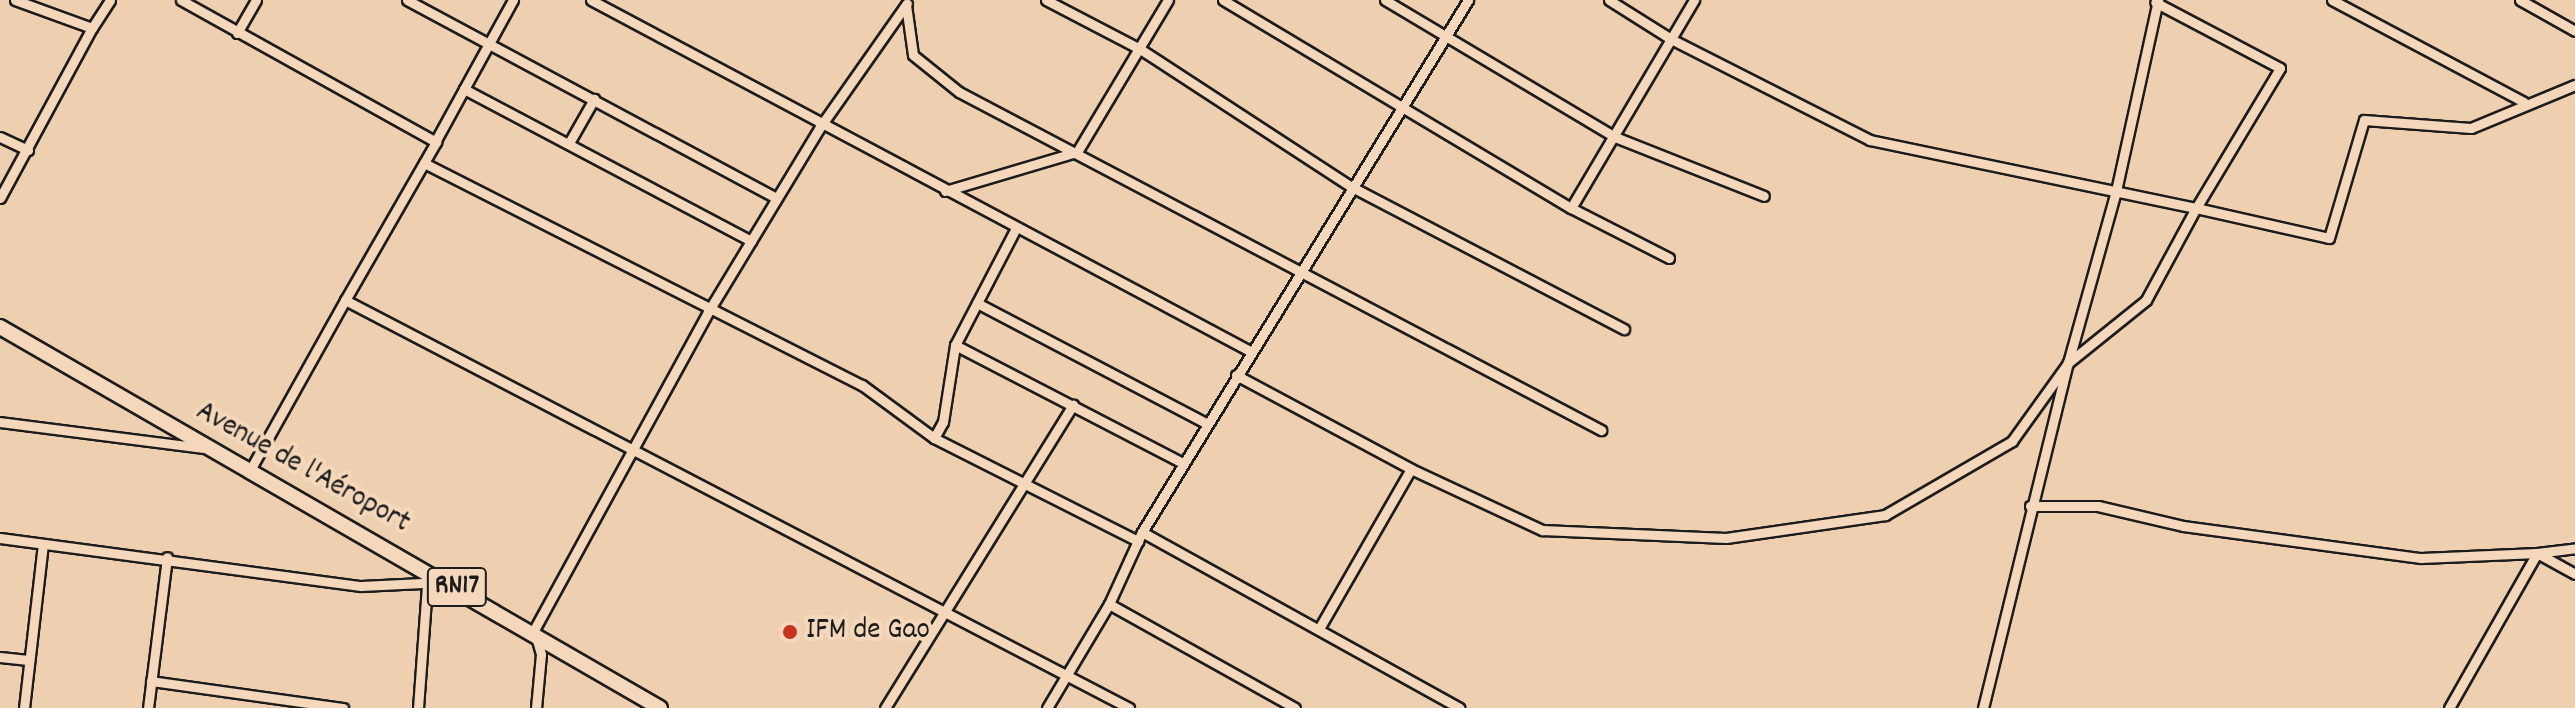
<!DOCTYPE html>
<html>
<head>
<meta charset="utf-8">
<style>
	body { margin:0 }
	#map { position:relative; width:2575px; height:708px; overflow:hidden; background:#eed0b0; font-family:Dekko,sans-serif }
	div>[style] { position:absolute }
	.roads { filter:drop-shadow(2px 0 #1c1c1c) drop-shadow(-2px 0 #1c1c1c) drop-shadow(0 2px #1c1c1c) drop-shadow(0 -2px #1c1c1c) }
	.minor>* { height:9px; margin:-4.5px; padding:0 4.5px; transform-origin:4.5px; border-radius:4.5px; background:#f5d8bb }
	.primary>* { height:14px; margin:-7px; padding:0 7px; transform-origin:7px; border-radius:7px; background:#f5d8bb }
	.dots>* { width:22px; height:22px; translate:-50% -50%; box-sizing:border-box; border:4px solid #f5d8bb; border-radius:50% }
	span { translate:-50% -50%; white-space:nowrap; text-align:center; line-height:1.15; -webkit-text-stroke:8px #f5d8bb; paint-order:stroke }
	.shield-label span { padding:2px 6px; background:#f5d8bb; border:2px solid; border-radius:6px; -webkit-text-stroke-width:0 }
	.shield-label { font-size:28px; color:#1c1c1c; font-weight:700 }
	.street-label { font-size:30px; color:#1c1c1c }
	.poi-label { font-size:30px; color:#1c1c1c }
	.left { translate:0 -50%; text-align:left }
</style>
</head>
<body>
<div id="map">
	<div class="roads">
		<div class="minor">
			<div style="left:181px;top:0;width:292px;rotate:29.1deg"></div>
			<div style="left:436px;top:142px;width:182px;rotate:119.9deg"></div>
			<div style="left:407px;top:0;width:419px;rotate:28.2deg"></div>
			<div style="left:591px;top:0;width:747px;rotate:28.04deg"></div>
			<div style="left:1046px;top:0;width:106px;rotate:27.5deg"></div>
			<div style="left:1140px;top:49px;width:253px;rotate:33.1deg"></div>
			<div style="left:1352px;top:187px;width:307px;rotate:27.6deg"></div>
			<div style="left:1223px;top:0;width:405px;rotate:30.9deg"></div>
			<div style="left:1571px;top:208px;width:110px;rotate:27deg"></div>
			<div style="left:1385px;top:0;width:268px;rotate:30.8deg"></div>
			<div style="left:1615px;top:137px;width:160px;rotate:21.6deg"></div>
			<div style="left:1609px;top:0;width:73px;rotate:32.2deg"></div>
			<div style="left:1671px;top:39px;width:223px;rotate:26.9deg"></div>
			<div style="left:1870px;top:140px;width:333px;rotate:11.8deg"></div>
			<div style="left:2196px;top:208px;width:163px;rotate:-59deg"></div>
			<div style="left:2280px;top:68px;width:141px;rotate:-152.2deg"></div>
			<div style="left:2332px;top:0;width:217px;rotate:28deg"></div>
			<div style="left:2520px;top:0;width:63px;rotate:29.4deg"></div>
			<div style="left:906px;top:5px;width:50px;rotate:82deg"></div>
			<div style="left:913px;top:55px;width:59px;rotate:38.8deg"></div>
			<div style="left:959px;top:92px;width:726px;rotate:27.77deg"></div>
			<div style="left:92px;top:28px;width:33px;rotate:-57deg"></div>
			<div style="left:237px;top:33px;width:38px;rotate:-60deg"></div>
			<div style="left:464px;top:89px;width:102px;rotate:-61.2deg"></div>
			<div style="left:0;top:137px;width:31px;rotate:25deg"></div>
			<div style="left:435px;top:142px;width:60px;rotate:-61.3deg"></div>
			<div style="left:464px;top:89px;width:325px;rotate:27.9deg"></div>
			<div style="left:569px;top:143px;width:51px;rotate:-60.4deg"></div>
			<div style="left:424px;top:163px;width:491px;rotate:26.9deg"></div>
			<div style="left:862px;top:385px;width:89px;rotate:36.4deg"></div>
			<div style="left:934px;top:438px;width:229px;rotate:26.8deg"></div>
			<div style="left:945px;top:191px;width:138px;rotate:-16.5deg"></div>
			<div style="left:1077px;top:152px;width:177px;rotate:-59.1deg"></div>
			<div style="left:0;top:198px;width:193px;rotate:-61.6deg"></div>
			<div style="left:92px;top:28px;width:82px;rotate:-160deg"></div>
			<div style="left:1571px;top:208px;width:242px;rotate:-59.4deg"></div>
			<div style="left:1016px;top:228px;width:132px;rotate:117.5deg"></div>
			<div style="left:955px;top:345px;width:257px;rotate:27.4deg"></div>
			<div style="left:977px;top:303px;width:260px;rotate:27.7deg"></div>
			<div style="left:1236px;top:375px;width:199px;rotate:28.2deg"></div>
			<div style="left:0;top:422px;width:205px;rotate:7.3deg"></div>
			<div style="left:934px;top:438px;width:18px;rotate:-61deg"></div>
			<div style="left:943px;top:422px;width:78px;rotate:-81.1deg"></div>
			<div style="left:249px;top:472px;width:197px;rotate:-60.8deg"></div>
			<div style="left:345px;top:300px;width:884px;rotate:27.49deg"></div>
			<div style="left:2030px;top:506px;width:68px"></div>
			<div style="left:2098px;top:506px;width:87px;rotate:13.2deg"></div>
			<div style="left:2183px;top:526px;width:240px;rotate:7.7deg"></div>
			<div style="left:2421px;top:558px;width:116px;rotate:-2.5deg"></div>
			<div style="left:2537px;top:553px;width:43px;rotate:28.9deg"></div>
			<div style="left:1142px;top:532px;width:363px;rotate:29deg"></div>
			<div style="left:0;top:538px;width:364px;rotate:7.6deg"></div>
			<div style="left:361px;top:586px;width:82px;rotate:-2.8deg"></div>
			<div style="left:1109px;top:604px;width:213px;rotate:29.2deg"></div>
			<div style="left:1320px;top:627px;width:182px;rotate:-60.1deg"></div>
			<div style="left:1411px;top:469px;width:145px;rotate:25deg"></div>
			<div style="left:1542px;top:530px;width:184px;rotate:2.5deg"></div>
			<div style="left:1726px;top:538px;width:161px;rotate:-8.2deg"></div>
			<div style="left:1885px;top:515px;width:147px;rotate:-30.2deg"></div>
			<div style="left:2012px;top:441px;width:96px;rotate:-54.3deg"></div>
			<div style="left:2068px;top:363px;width:179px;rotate:-74.4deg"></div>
			<div style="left:2116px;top:191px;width:196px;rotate:-77.6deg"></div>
			<div style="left:0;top:657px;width:28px;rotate:6deg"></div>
			<div style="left:151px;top:681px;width:194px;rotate:8deg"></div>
			<div style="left:24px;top:708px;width:165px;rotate:-83.4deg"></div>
			<div style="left:148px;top:708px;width:152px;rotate:-82.8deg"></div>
			<div style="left:418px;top:708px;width:124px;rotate:-85.8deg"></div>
			<div style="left:536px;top:708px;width:54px;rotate:-84.7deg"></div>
			<div style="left:541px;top:654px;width:25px;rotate:-106deg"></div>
			<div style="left:534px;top:630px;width:362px;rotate:-61.3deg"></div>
			<div style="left:708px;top:312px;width:216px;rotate:-58.8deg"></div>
			<div style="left:820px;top:127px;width:151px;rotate:-54.9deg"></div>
			<div style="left:885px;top:708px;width:357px;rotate:-58.2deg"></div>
			<div style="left:1047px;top:708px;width:121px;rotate:-59.2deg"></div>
			<div style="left:1109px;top:604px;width:79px;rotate:-65.4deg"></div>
			<div style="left:1142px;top:532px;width:624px;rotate:-58.5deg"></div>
			<div style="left:1983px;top:708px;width:355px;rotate:-76.2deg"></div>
			<div style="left:2068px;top:363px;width:100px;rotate:-38.9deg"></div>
			<div style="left:2146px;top:300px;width:105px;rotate:-61.5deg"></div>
			<div style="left:2196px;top:208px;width:136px;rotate:12.7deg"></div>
			<div style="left:2329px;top:238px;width:123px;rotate:-73.5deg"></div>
			<div style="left:2364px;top:120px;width:107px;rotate:4.3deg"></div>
			<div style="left:2471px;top:128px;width:113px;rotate:-22.5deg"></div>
			<div style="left:2449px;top:708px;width:178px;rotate:-60.4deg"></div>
			<div style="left:2537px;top:553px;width:38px;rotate:-7deg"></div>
		</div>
		<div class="primary">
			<div style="left:0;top:327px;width:762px;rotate:30deg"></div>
		</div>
	</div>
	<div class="dots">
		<div style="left:790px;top:632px;background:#c8321e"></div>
	</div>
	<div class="shield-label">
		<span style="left:457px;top:587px">RN17</span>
	</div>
	<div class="street-label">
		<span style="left:302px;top:469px;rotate:29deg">Avenue de l'Aéroport</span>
	</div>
	<div class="poi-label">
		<span class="left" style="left:806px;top:632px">IFM de Gao</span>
	</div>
</div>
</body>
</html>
